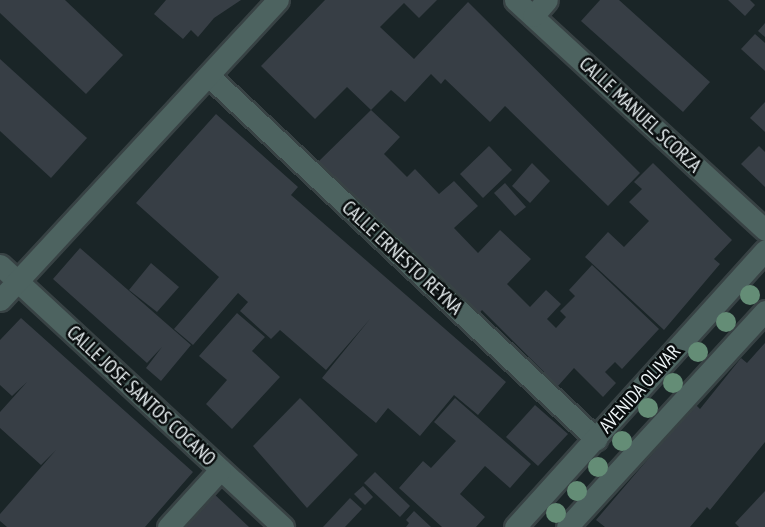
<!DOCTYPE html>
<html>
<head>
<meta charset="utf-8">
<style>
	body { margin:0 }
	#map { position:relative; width:765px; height:527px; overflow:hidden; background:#1a2527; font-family:"PT Sans Narrow",sans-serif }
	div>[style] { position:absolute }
	.building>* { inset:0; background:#373e45 }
	.roads { filter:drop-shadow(2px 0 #384244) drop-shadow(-2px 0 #384244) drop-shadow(0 2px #384244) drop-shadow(0 -2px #384244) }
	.minor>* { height:21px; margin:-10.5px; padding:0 10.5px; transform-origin:10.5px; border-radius:10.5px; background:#4d6360 }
	.trees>* { width:20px; height:20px; margin:-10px; border-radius:50%; background:#648d76 }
	span { translate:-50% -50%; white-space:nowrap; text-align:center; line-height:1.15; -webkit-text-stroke:5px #090d0e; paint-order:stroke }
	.street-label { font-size:19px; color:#edf4f6 }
</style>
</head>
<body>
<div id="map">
	<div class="building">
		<div style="clip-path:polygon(0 0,65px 0,123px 55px,86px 94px,0 13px)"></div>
		<div style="clip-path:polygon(166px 0,241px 0,214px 18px,198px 37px,191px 30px,183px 39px,154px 14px)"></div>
		<div style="clip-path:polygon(325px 0,437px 0,419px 18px,404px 3px,380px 27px,414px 59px,468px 2px,640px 173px,608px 206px,505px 106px,490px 122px,445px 79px,441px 84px,431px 74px,405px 102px,391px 90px,371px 110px,347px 87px,315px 119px,261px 66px)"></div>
		<div style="clip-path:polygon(600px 0,619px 0,710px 82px,683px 112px,581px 21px)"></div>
		<div style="clip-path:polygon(728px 0,750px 0,755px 5px,745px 16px)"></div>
		<div style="clip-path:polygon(765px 23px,765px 37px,758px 31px)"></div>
		<div style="clip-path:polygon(755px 34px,765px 43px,765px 71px,741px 49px)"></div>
		<div style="clip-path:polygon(0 59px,87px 138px,51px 178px,0 131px)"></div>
		<div style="clip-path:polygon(765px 102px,765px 132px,750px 118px)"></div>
		<div style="clip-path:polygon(371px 110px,400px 137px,384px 154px,407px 177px,415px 169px,439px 194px,454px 181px,478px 206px,454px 228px,478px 253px,500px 230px,531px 259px,507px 284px,530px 307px,546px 290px,561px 304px,547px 319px,556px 328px,566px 317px,560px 311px,575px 296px,569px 290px,592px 265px,659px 329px,622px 369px,615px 362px,605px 372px,616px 383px,603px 397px,574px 368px,558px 386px,482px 310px,476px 317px,317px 163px)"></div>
		<div style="clip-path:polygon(216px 114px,298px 187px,291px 195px,506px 382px,478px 415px,454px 395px,420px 436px,388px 408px,376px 423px,322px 378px,370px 319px,326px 370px,280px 330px,271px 339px,240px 311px,248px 302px,238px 293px,193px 345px,174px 329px,219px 277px,136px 203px)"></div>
		<div style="clip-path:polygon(489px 146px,512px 170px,483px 198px,460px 174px)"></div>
		<div style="clip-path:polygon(759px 146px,765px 152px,765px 187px,741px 164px)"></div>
		<div style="clip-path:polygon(532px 163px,550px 181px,530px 203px,512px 186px)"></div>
		<div style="clip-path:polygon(653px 163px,732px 240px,714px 259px,720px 264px,664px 330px,585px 257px,608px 232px,624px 247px,649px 221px,629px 202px,642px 189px,634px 182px)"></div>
		<div style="clip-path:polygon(505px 183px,526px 207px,515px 216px,494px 193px)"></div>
		<div style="clip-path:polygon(80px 248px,191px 345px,161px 381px,146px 368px,162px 347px,147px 363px,53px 279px)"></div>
		<div style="clip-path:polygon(151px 263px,179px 287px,157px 312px,129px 290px)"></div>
		<div style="clip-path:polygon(237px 313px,265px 337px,252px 351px,280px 377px,232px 429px,206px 404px,227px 380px,199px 356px)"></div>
		<div style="clip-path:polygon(21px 318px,193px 472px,145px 527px,7px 527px,0 521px,0 514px,56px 450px,41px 465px,0 428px,0 412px,27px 382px,12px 396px,0 385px,0 340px)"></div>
		<div style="clip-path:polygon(765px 343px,765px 442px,710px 510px,707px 507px,690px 527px,605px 527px,596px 520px,695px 404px,700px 409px,741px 358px,747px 363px)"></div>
		<div style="clip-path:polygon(300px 398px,358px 455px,307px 508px,253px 446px)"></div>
		<div style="clip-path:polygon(455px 398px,531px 464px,510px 488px,485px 466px,460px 494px,485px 517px,476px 527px,442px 527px,399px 488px,423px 461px,431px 468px,456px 441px,434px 422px)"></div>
		<div style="clip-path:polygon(535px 405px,568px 434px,538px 466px,506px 437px)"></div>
		<div style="clip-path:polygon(375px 472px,410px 506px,400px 517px,364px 483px)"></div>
		<div style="clip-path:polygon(363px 486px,373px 497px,365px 505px,354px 494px)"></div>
		<div style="clip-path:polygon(765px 491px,765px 527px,739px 527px,735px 523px)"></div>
		<div style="clip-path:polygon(212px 492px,249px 527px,179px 527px)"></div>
		<div style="clip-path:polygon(350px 498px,362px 509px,345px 527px,323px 527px)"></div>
		<div style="clip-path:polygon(414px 511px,431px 527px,406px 527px,409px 523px,406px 520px)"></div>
	</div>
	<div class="roads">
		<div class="minor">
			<div style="left:515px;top:0;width:340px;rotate:42.6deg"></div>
			<div style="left:533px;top:16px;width:21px;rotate:-49deg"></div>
			<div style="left:209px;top:76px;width:531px;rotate:43.17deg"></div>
			<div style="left:0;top:265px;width:386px;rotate:42.8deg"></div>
			<div style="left:0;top:300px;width:409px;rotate:-47.2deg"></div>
			<div style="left:168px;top:527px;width:77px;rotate:-47.6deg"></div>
			<div style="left:515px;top:527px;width:373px;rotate:-47.9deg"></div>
			<div style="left:567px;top:527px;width:293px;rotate:-47.5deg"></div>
		</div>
	</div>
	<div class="trees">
		<div style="left:750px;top:295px"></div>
		<div style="left:726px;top:322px"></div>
		<div style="left:698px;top:352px"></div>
		<div style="left:673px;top:383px"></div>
		<div style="left:648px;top:408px"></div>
		<div style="left:622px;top:441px"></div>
		<div style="left:598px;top:467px"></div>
		<div style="left:577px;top:491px"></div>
		<div style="left:556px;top:513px"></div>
	</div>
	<div class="street-label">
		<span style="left:640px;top:115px;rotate:43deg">CALLE MANUEL SCORZA</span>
		<span style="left:402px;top:258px;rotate:43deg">CALLE ERNESTO REYNA</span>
		<span style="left:640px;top:389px;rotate:-48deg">AVENIDA OLIVAR</span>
		<span style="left:141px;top:396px;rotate:43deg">CALLE JOSE SANTOS COCANO</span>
	</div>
</div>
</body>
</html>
